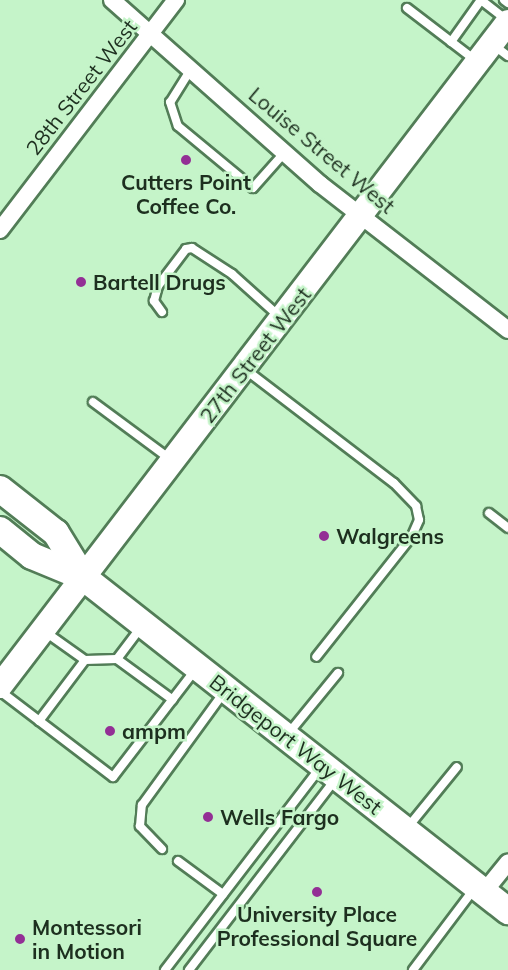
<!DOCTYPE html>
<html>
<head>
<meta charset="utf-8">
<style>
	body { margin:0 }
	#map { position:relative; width:508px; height:970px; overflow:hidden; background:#c5f4c9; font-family:Mulish,sans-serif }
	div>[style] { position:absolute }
	.roads { filter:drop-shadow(2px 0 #527d57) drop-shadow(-2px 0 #527d57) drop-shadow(0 2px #527d57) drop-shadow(0 -2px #527d57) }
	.lane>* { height:8px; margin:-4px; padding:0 4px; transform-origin:4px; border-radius:4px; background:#fff }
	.street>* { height:16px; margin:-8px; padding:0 8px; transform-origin:8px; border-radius:8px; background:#fff }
	.secondary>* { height:24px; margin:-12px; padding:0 12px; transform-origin:12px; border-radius:12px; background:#fff }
	.primary>* { height:26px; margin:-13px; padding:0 13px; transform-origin:13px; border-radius:13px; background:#fff }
	.dots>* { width:16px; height:16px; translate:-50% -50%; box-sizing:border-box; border:3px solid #c5f4c9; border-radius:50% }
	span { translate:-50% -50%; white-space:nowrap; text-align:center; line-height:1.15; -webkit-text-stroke:5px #c5f4c9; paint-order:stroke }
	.street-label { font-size:21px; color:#1d2f1f }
	.poi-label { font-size:21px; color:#1d2f1f; font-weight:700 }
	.left { translate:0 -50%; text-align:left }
</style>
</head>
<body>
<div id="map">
	<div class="roads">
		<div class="lane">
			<div style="left:504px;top:0;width:5px;rotate:37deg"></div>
			<div style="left:407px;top:8px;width:86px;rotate:37.4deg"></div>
			<div style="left:451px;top:42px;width:52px;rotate:-54.5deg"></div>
			<div style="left:481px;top:0;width:34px;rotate:38deg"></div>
			<div style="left:492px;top:44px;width:20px;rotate:37deg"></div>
			<div style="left:191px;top:69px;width:39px;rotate:122deg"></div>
			<div style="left:170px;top:102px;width:25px;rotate:72deg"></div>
			<div style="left:178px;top:126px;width:97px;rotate:39.6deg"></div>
			<div style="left:253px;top:188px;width:48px;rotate:-48.4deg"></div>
			<div style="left:162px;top:312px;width:14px;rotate:-126deg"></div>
			<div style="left:154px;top:301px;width:16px;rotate:-75deg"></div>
			<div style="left:158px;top:286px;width:46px;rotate:-52.9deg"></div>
			<div style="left:186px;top:249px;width:6px;rotate:-9deg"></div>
			<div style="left:192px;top:248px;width:48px;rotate:33deg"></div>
			<div style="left:232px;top:274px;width:64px;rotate:41.9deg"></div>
			<div style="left:246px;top:370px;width:186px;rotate:37.4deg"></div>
			<div style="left:394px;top:483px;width:32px;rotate:46deg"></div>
			<div style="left:416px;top:506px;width:14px;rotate:78deg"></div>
			<div style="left:419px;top:520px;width:17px;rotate:114deg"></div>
			<div style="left:412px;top:536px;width:154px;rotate:128.4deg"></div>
			<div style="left:93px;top:402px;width:96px;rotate:36.5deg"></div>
			<div style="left:489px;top:513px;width:24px;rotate:38deg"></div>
			<div style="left:44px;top:631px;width:50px;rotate:35.3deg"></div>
			<div style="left:85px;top:660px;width:32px;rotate:-2deg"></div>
			<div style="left:117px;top:659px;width:40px;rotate:-53deg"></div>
			<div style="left:117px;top:659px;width:69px;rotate:36.2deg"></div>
			<div style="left:0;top:691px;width:142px;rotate:37.3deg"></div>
			<div style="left:113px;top:777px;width:136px;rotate:-52.5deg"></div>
			<div style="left:39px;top:721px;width:76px;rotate:-53deg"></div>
			<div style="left:288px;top:734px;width:79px;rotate:-50.7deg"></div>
			<div style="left:408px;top:827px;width:77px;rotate:-50.8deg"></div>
			<div style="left:162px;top:849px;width:32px;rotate:-134deg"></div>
			<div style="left:140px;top:826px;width:21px;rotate:-85deg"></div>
			<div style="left:142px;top:805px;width:140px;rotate:-54deg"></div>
			<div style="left:178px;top:861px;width:56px;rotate:36.3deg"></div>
			<div style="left:165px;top:970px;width:255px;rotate:-52.5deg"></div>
			<div style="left:189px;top:970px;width:240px;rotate:-52.5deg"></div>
			<div style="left:413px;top:970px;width:101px;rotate:-53deg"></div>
		</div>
		<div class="street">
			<div style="left:112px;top:0;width:278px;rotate:41.5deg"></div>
			<div style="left:320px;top:184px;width:238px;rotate:37.8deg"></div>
			<div style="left:0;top:230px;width:290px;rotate:-52.6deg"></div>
			<div style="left:484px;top:892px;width:38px;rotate:-51deg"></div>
		</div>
		<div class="secondary">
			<div style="left:0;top:686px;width:836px;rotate:-52.58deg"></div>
		</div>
		<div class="primary">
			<div style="left:0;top:489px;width:71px;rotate:38.2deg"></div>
			<div style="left:56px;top:533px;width:52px;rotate:58.5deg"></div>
			<div style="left:0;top:530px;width:41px;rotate:39.1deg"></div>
			<div style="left:32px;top:556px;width:55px;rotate:22.4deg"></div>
			<div style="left:83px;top:577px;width:541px;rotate:38.16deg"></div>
		</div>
	</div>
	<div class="dots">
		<div style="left:186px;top:160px;background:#932f95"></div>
		<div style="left:81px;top:282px;background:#932f95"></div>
		<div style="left:324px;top:536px;background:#932f95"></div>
		<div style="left:110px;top:731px;background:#932f95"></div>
		<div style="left:208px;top:817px;background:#932f95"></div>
		<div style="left:317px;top:892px;background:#932f95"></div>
		<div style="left:20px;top:939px;background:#932f95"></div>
	</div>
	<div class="street-label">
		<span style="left:81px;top:87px;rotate:-52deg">28th Street West</span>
		<span style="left:322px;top:150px;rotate:40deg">Louise Street West</span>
		<span style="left:255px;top:355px;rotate:-52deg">27th Street West</span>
		<span style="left:296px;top:744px;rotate:38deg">Bridgeport Way West</span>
	</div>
	<div class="poi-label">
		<span style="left:186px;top:194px">Cutters Point<br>Coffee Co.</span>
		<span class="left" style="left:93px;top:282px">Bartell Drugs</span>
		<span class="left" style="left:336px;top:536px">Walgreens</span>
		<span class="left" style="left:122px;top:731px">ampm</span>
		<span class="left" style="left:220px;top:817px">Wells Fargo</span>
		<span style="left:317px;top:926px">University Place<br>Professional Square</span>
		<span class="left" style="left:32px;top:939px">Montessori<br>in Motion</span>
	</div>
</div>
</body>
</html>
